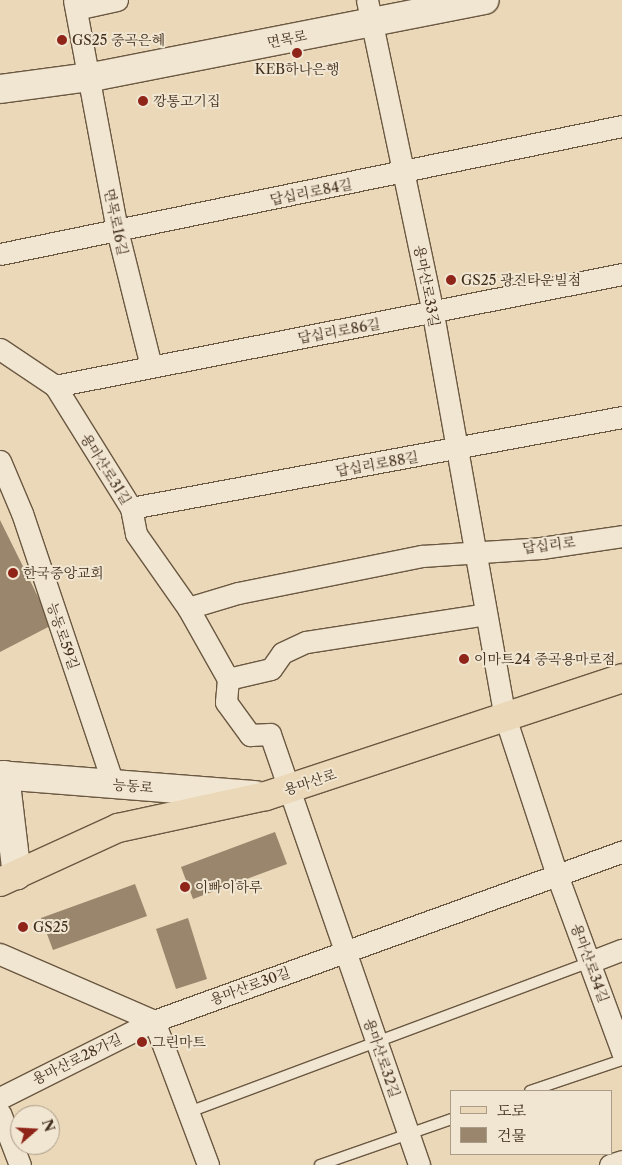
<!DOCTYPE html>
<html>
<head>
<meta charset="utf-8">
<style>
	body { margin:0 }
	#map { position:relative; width:622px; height:1165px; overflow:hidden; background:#ead8b8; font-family:"Libre Caslon Text","Noto Serif KR",serif }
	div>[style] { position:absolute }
	.building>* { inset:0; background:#99866d }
	.roads { filter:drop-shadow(1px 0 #6b5842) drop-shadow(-1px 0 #6b5842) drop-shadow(0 1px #6b5842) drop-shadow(0 -1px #6b5842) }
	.lane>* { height:10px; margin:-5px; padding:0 5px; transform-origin:5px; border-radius:5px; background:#f1e6d1 }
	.street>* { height:21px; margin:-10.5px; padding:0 10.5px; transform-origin:10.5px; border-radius:10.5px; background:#f1e6d1 }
	.secondary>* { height:28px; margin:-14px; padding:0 14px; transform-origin:14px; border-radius:14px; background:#f1e6d1 }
	.primary>* { height:28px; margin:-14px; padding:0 14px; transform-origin:14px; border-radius:14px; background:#ead8b8 }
	.dots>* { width:14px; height:14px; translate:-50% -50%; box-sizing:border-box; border:2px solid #f1e6d1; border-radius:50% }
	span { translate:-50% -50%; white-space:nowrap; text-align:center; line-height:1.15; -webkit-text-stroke:4px #f1e6d1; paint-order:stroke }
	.street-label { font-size:14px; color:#412e1b }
	.poi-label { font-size:14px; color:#412e1b }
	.left { translate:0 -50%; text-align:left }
	.legend { position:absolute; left:450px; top:1090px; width:162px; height:65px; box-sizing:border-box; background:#f1e6d1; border:1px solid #ab9c88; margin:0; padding:6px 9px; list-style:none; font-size:15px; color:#412e1b }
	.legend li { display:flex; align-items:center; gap:10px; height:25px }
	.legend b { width:25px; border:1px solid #ab9c88 }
	.north { position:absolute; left:10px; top:1105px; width:50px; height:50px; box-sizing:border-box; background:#f1e6d1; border:1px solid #ab9c88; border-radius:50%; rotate:71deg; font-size:14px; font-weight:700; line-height:20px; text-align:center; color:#412e1b }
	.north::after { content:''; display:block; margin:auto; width:18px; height:22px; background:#8f2418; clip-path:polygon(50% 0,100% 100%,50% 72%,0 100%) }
</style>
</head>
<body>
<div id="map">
	<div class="building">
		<div style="clip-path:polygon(0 520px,52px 625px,0 652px)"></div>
		<div style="clip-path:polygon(275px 832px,287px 864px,193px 899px,181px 867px)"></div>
		<div style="clip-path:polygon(135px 884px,147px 916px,53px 950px,41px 918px)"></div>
		<div style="clip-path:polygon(188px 918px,207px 979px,176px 989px,156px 929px)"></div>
	</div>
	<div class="roads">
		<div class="lane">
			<div style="left:530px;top:1091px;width:97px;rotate:-18.6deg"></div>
			<div style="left:189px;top:1112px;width:428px;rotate:-20.5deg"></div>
			<div style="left:320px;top:1165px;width:139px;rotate:-19.3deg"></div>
		</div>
		<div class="street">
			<div style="left:74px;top:0;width:234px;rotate:79.4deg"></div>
			<div style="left:117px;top:230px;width:140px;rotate:76deg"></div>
			<div style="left:367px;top:0;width:321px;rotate:78.1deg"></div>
			<div style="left:433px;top:314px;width:409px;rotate:79.9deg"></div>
			<div style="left:505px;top:717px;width:166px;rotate:71.8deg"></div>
			<div style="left:557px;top:875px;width:189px;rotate:69.8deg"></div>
			<div style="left:76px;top:9px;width:42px;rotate:-12.4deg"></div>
			<div style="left:0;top:254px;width:635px;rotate:-11.63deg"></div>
			<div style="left:0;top:349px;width:66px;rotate:33.9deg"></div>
			<div style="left:55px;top:386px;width:144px;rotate:58.1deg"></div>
			<div style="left:131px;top:508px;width:26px;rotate:79deg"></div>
			<div style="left:136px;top:534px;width:90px;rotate:54.9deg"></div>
			<div style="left:188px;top:608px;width:81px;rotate:60.6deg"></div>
			<div style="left:228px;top:679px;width:23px;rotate:95deg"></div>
			<div style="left:226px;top:702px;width:41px;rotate:54deg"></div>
			<div style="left:250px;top:735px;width:20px;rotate:-3deg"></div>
			<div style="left:270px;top:734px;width:456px;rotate:70.9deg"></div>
			<div style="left:55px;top:386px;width:578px;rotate:-11.17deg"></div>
			<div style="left:0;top:461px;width:56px;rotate:67.1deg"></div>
			<div style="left:22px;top:513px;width:286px;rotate:71.4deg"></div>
			<div style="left:131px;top:508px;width:499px;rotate:-10.5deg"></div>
			<div style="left:188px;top:608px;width:52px;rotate:-16.7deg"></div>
			<div style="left:238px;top:593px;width:188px;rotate:-11.4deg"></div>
			<div style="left:422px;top:556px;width:119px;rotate:-3.8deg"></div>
			<div style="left:541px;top:548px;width:82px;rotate:-8.4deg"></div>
			<div style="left:228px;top:679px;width:44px;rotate:-13.1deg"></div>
			<div style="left:271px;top:669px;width:19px;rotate:-55deg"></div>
			<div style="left:282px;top:653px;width:26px;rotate:-25deg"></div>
			<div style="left:306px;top:642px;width:182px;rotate:-8.8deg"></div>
			<div style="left:0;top:954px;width:168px;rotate:23.5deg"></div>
			<div style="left:154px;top:1021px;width:154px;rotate:69.4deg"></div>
			<div style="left:590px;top:962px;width:34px;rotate:-21deg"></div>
			<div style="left:0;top:1098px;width:172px;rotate:-26.6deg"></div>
			<div style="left:154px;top:1021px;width:498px;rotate:-19.9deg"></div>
			<div style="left:0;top:1113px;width:56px;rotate:69deg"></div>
			<div style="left:610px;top:1165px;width:13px;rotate:-18deg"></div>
		</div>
		<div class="secondary">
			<div style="left:0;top:89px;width:98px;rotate:-7.6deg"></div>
			<div style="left:97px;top:76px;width:395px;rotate:-11.1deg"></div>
			<div style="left:0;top:775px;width:256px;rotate:4.5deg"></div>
			<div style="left:5px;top:775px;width:101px;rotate:83.2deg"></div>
		</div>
		<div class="primary">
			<div style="left:0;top:882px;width:130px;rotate:-24.6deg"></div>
			<div style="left:118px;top:828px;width:151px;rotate:-12.2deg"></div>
			<div style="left:266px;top:796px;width:375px;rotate:-18.3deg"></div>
		</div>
	</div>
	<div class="dots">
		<div style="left:62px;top:40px;background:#8f2418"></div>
		<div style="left:297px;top:53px;background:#8f2418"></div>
		<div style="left:143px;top:101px;background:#8f2418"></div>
		<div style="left:451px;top:280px;background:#8f2418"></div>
		<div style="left:13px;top:573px;background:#8f2418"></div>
		<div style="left:464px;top:659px;background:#8f2418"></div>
		<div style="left:185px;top:887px;background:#8f2418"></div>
		<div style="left:23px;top:927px;background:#8f2418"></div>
		<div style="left:142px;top:1042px;background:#8f2418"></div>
	</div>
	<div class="street-label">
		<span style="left:287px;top:39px;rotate:-11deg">면목로</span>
		<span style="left:311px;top:192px;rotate:-11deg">답십리로84길</span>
		<span style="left:116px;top:222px;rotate:78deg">면목로16길</span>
		<span style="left:427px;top:286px;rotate:79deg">용마산로33길</span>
		<span style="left:339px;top:331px;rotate:-10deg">답십리로86길</span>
		<span style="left:377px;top:464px;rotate:-10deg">답십리로88길</span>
		<span style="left:106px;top:469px;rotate:58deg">용마산로31길</span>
		<span style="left:549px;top:545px;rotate:-7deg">답십리로</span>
		<span style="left:63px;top:636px;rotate:71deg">능동로59길</span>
		<span style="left:310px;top:782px;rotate:-18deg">용마산로</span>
		<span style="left:133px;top:786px;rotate:5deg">능동로</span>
		<span style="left:590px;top:963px;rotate:70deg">용마산로34길</span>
		<span style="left:250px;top:986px;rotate:-20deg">용마산로30길</span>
		<span style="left:382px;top:1058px;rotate:71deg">용마산로32길</span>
		<span style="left:77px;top:1059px;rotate:-26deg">용마산로28가길</span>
	</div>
	<div class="poi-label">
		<span class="left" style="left:72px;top:40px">GS25 중곡은혜</span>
		<span style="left:297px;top:69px">KEB하나은행</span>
		<span class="left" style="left:153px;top:101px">깡통고기집</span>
		<span class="left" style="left:461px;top:280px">GS25 광진타운빌점</span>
		<span class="left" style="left:23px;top:573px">한국중앙교회</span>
		<span class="left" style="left:474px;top:659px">이마트24 중곡용마로점</span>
		<span class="left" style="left:195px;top:887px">이빠이하루</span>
		<span class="left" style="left:33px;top:927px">GS25</span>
		<span class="left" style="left:152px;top:1042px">그린마트</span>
	</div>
	<ul class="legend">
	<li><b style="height:6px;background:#ead8b8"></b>도로</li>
	<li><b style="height:14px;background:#99866d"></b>건물</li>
	</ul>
	<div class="north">N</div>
</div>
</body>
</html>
